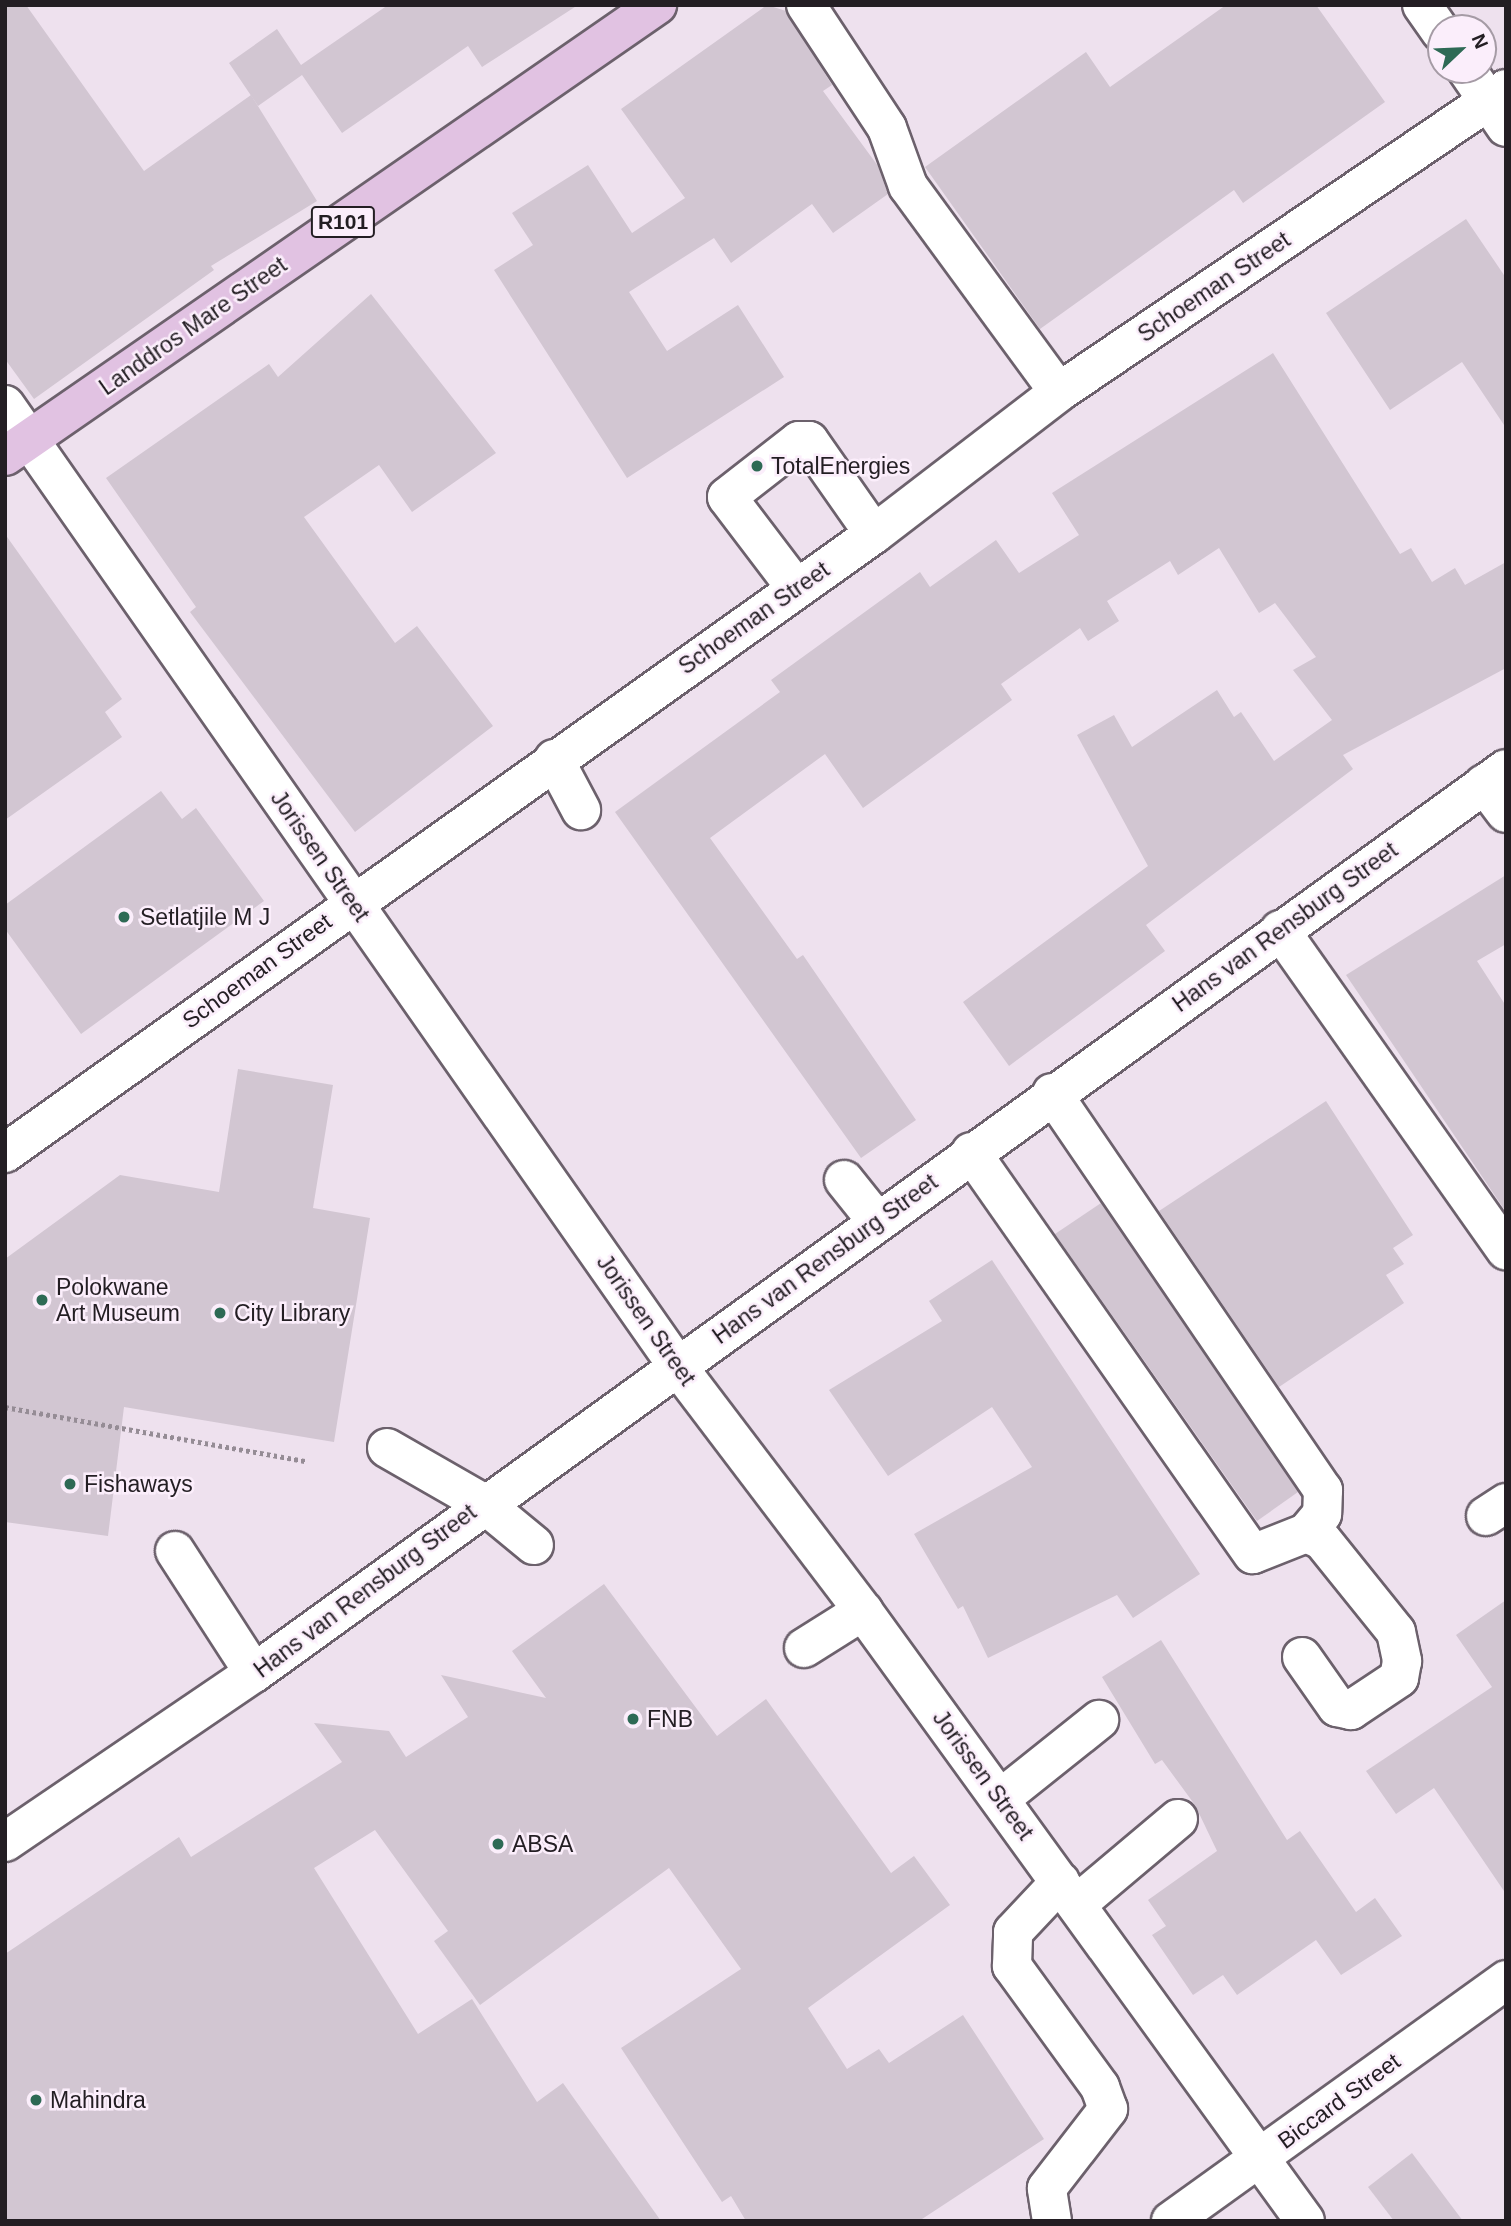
<!DOCTYPE html>
<html>
<head>
<meta charset="utf-8">
<style>
	body { margin:0 }
	#map { position:relative; width:1511px; height:2226px; overflow:hidden; background:#eee1ee; font-family:Arial,sans-serif }
	div>[style] { position:absolute }
	.building>* { inset:0; background:#d2c6d2 }
	.path>* { height:4.5px; margin-top:-2.25px; transform-origin:0; background:repeating-linear-gradient(90deg,#958c95 0 3.5px,transparent 0 7px) }
	.roads { filter:drop-shadow(2px 0 #6c616c) drop-shadow(-2px 0 #6c616c) drop-shadow(0 2px #6c616c) drop-shadow(0 -2px #6c616c) }
	.minor>* { height:38px; margin:-19px; padding:0 19px; transform-origin:19px; border-radius:19px; background:#fff }
	.major>* { height:38px; margin:-19px; padding:0 19px; transform-origin:19px; border-radius:19px; background:#e1c2e2 }
	.dots>* { width:19px; height:19px; translate:-50% -50%; box-sizing:border-box; border:4px solid #fbeefb; border-radius:50% }
	span { translate:-50% -50%; white-space:nowrap; text-align:center; line-height:1.15; -webkit-text-stroke:5px #fbeefb; paint-order:stroke }
	.shield-label span { padding:2px 5px; background:#fbeefb; border:2px solid; border-radius:5px; -webkit-text-stroke-width:0 }
	.shield-label { font-size:21px; color:#231e23; font-weight:700 }
	.street-label { font-size:23px; color:#231e23 }
	.poi-label { font-size:23px; color:#231e23 }
	.left { translate:0 -50%; text-align:left }
	.frame { position:absolute; inset:0; border:7px solid #231e23; pointer-events:none }
	.north { position:absolute; left:1427px; top:14px; width:70px; height:70px; box-sizing:border-box; background:#fbeefb; border:2px solid #a59ba5; border-radius:50%; rotate:67deg; font-size:19px; font-weight:700; line-height:28px; text-align:center; color:#231e23 }
	.north::after { content:''; display:block; margin:auto; width:24px; height:32px; background:#2e6a55; clip-path:polygon(50% 0,100% 100%,50% 72%,0 100%) }
</style>
</head>
<body>
<div id="map">
	<div class="building">
		<div style="clip-path:polygon(5px 5px,26px 5px,144px 171px,251px 95px,317px 201px,211px 266px,214px 270px,34px 399px,5px 359px)"></div>
		<div style="clip-path:polygon(388px 5px,578px 5px,482px 67px,468px 46px,342px 133px,302px 75px,258px 106px,229px 63px,277px 29px,301px 65px)"></div>
		<div style="clip-path:polygon(767px 5px,786px 11px,832px 85px,823px 91px,878px 166px,888px 194px,833px 233px,812px 204px,731px 263px,714px 238px,629px 292px,667px 351px,738px 305px,784px 377px,627px 478px,494px 270px,533px 245px,512px 213px,588px 165px,632px 233px,685px 198px,621px 109px)"></div>
		<div style="clip-path:polygon(1226px 5px,1316px 5px,1385px 102px,1243px 203px,1234px 190px,1040px 329px,925px 167px,1086px 52px,1110px 87px)"></div>
		<div style="clip-path:polygon(1466px 219px,1506px 278px,1506px 428px,1462px 362px,1390px 410px,1326px 313px)"></div>
		<div style="clip-path:polygon(371px 294px,496px 453px,412px 512px,379px 465px,304px 517px,395px 643px,417px 626px,493px 726px,355px 832px,190px 612px,196px 607px,106px 478px,269px 364px,278px 377px)"></div>
		<div style="clip-path:polygon(1273px 353px,1400px 554px,1411px 548px,1432px 582px,1455px 568px,1465px 585px,1506px 562px,1506px 668px,1343px 755px,1353px 769px,1146px 925px,1165px 951px,1009px 1066px,963px 1002px,1148px 866px,1077px 735px,1114px 715px,1132px 747px,1217px 690px,1234px 717px,1241px 712px,1274px 761px,1332px 720px,1293px 670px,1316px 657px,1275px 603px,1259px 613px,1219px 548px,1178px 575px,1170px 561px,1107px 601px,1119px 621px,1088px 641px,1080px 628px,1001px 684px,1012px 700px,863px 808px,825px 754px,710px 838px,797px 959px,803px 955px,916px 1120px,861px 1158px,615px 812px,780px 692px,771px 680px,920px 572px,930px 587px,996px 540px,1019px 573px,1079px 535px,1052px 493px)"></div>
		<div style="clip-path:polygon(5px 534px,122px 699px,105px 712px,122px 737px,5px 820px)"></div>
		<div style="clip-path:polygon(161px 791px,182px 819px,196px 808px,264px 901px,81px 1034px,5px 929px,5px 905px)"></div>
		<div style="clip-path:polygon(1506px 875px,1506px 944px,1477px 961px,1506px 1006px,1506px 1212px,1346px 975px)"></div>
		<div style="clip-path:polygon(238px 1069px,333px 1085px,313px 1208px,370px 1218px,334px 1442px,124px 1407px,108px 1536px,5px 1522px,5px 1259px,120px 1175px,219px 1192px)"></div>
		<div style="clip-path:polygon(1326px 1101px,1413px 1235px,1393px 1248px,1404px 1264px,1386px 1275px,1404px 1303px,1279px 1387px,1159px 1211px)"></div>
		<div style="clip-path:polygon(1101px 1203px,1298px 1492px,1257px 1521px,1055px 1234px)"></div>
		<div style="clip-path:polygon(992px 1260px,1200px 1574px,1133px 1618px,1117px 1595px,988px 1658px,963px 1606px,958px 1609px,914px 1534px,1032px 1467px,992px 1407px,888px 1476px,829px 1390px,942px 1321px,929px 1301px)"></div>
		<div style="clip-path:polygon(604px 1584px,717px 1736px,766px 1699px,891px 1873px,914px 1856px,950px 1905px,808px 2008px,847px 2069px,879px 2049px,889px 2063px,963px 2015px,1044px 2139px,919px 2221px,746px 2221px,731px 2196px,722px 2202px,621px 2048px,741px 1969px,669px 1868px,480px 2005px,434px 1941px,448px 1931px,375px 1830px,314px 1868px,418px 2034px,472px 1999px,537px 2102px,563px 2083px,661px 2221px,5px 2221px,5px 1954px,179px 1837px,191px 1857px,342px 1762px,314px 1723px,389px 1731px,406px 1757px,468px 1717px,441px 1675px,546px 1698px,512px 1651px)"></div>
		<div style="clip-path:polygon(1506px 1600px,1506px 1894px,1434px 1788px,1396px 1814px,1366px 1771px,1492px 1687px,1456px 1635px)"></div>
		<div style="clip-path:polygon(1161px 1640px,1287px 1840px,1300px 1831px,1356px 1912px,1375px 1898px,1402px 1936px,1341px 1975px,1316px 1940px,1237px 1995px,1223px 1975px,1193px 1995px,1152px 1935px,1166px 1926px,1148px 1900px,1217px 1851px,1195px 1805px,1162px 1760px,1155px 1764px,1102px 1677px)"></div>
		<div style="clip-path:polygon(1412px 2153px,1463px 2221px,1394px 2221px,1368px 2187px)"></div>
	</div>
	<div class="path">
		<div style="left:5px;top:1407px;width:306px;rotate:10.2deg"></div>
	</div>
	<div class="roads">
		<div class="minor">
			<div style="left:806px;top:5px;width:147px;rotate:56.6deg"></div>
			<div style="left:887px;top:128px;width:62px;rotate:70.1deg"></div>
			<div style="left:908px;top:186px;width:255px;rotate:53.8deg"></div>
			<div style="left:1422px;top:5px;width:33px;rotate:55deg"></div>
			<div style="left:1467px;top:70px;width:69px;rotate:55.6deg"></div>
			<div style="left:5px;top:405px;width:1174px;rotate:55.02deg"></div>
			<div style="left:678px;top:1367px;width:306px;rotate:52.8deg"></div>
			<div style="left:863px;top:1611px;width:753px;rotate:54.07deg"></div>
			<div style="left:796px;top:588px;width:114px;rotate:-127.2deg"></div>
			<div style="left:727px;top:497px;width:91px;rotate:-37.9deg"></div>
			<div style="left:799px;top:441px;width:10px"></div>
			<div style="left:809px;top:441px;width:113px;rotate:55deg"></div>
			<div style="left:554px;top:759px;width:58px;rotate:62.1deg"></div>
			<div style="left:1484px;top:784px;width:36px;rotate:53deg"></div>
			<div style="left:1280px;top:930px;width:392px;rotate:54.8deg"></div>
			<div style="left:1052px;top:1093px;width:481px;rotate:55.7deg"></div>
			<div style="left:1323px;top:1490px;width:24px;rotate:92deg"></div>
			<div style="left:1322px;top:1514px;width:25px;rotate:130deg"></div>
			<div style="left:971px;top:1152px;width:491px;rotate:55deg"></div>
			<div style="left:1253px;top:1554px;width:57px;rotate:-21.6deg"></div>
			<div style="left:1306px;top:1533px;width:17px;rotate:24deg"></div>
			<div style="left:1322px;top:1540px;width:118px;rotate:51.2deg"></div>
			<div style="left:1396px;top:1632px;width:30px;rotate:78deg"></div>
			<div style="left:1402px;top:1661px;width:17px;rotate:100deg"></div>
			<div style="left:1399px;top:1678px;width:58px;rotate:146.3deg"></div>
			<div style="left:1351px;top:1710px;width:14px;rotate:-168deg"></div>
			<div style="left:1337px;top:1707px;width:61px;rotate:-125deg"></div>
			<div style="left:5px;top:1153px;width:1067px;rotate:-35.46deg"></div>
			<div style="left:874px;top:534px;width:233px;rotate:-37.5deg"></div>
			<div style="left:1059px;top:392px;width:540px;rotate:-34.13deg"></div>
			<div style="left:844px;top:1180px;width:51px;rotate:51.3deg"></div>
			<div style="left:387px;top:1448px;width:111px;rotate:29.8deg"></div>
			<div style="left:483px;top:1503px;width:66px;rotate:39.5deg"></div>
			<div style="left:1486px;top:1516px;width:24px;rotate:-33deg"></div>
			<div style="left:175px;top:1551px;width:145px;rotate:57.1deg"></div>
			<div style="left:804px;top:1648px;width:70px;rotate:-32.1deg"></div>
			<div style="left:1000px;top:1799px;width:127px;rotate:-38.6deg"></div>
			<div style="left:5px;top:1842px;width:301px;rotate:-34.2deg"></div>
			<div style="left:254px;top:1673px;width:1544px;rotate:-35.83deg"></div>
			<div style="left:1077px;top:1904px;width:132px;rotate:-40.1deg"></div>
			<div style="left:1052px;top:2221px;width:33px;rotate:-99deg"></div>
			<div style="left:1047px;top:2188px;width:100px;rotate:-52.3deg"></div>
			<div style="left:1108px;top:2109px;width:23px;rotate:-110deg"></div>
			<div style="left:1100px;top:2087px;width:150px;rotate:-126deg"></div>
			<div style="left:1012px;top:1966px;width:34px;rotate:-88deg"></div>
			<div style="left:1013px;top:1932px;width:69px;rotate:-46.8deg"></div>
			<div style="left:1171px;top:2221px;width:413px;rotate:-35.7deg"></div>
		</div>
		<div class="major">
			<div style="left:5px;top:456px;width:793px;rotate:-34.67deg"></div>
		</div>
	</div>
	<div class="dots">
		<div style="left:757px;top:466px;background:#2e6a55"></div>
		<div style="left:124px;top:917px;background:#2e6a55"></div>
		<div style="left:42px;top:1300px;background:#2e6a55"></div>
		<div style="left:220px;top:1313px;background:#2e6a55"></div>
		<div style="left:70px;top:1484px;background:#2e6a55"></div>
		<div style="left:633px;top:1719px;background:#2e6a55"></div>
		<div style="left:498px;top:1844px;background:#2e6a55"></div>
		<div style="left:36px;top:2100px;background:#2e6a55"></div>
	</div>
	<div class="shield-label">
		<span style="left:343px;top:222px">R101</span>
	</div>
	<div class="street-label">
		<span style="left:1214px;top:287px;rotate:-34deg">Schoeman Street</span>
		<span style="left:193px;top:326px;rotate:-35deg">Landdros Mare Street</span>
		<span style="left:754px;top:618px;rotate:-35deg">Schoeman Street</span>
		<span style="left:320px;top:856px;rotate:55deg">Jorissen Street</span>
		<span style="left:1285px;top:927px;rotate:-36deg">Hans van Rensburg Street</span>
		<span style="left:257px;top:971px;rotate:-36deg">Schoeman Street</span>
		<span style="left:825px;top:1259px;rotate:-36deg">Hans van Rensburg Street</span>
		<span style="left:646px;top:1320px;rotate:55deg">Jorissen Street</span>
		<span style="left:365px;top:1591px;rotate:-37deg">Hans van Rensburg Street</span>
		<span style="left:983px;top:1775px;rotate:54deg">Jorissen Street</span>
		<span style="left:1339px;top:2101px;rotate:-36deg">Biccard Street</span>
	</div>
	<div class="poi-label">
		<span class="left" style="left:771px;top:466px">TotalEnergies</span>
		<span class="left" style="left:140px;top:917px">Setlatjile M J</span>
		<span class="left" style="left:56px;top:1300px">Polokwane<br>Art Museum</span>
		<span class="left" style="left:234px;top:1313px">City Library</span>
		<span class="left" style="left:84px;top:1484px">Fishaways</span>
		<span class="left" style="left:647px;top:1719px">FNB</span>
		<span class="left" style="left:512px;top:1844px">ABSA</span>
		<span class="left" style="left:50px;top:2100px">Mahindra</span>
	</div>
	<div class="frame"></div>
	<div class="north">N</div>
</div>
</body>
</html>
